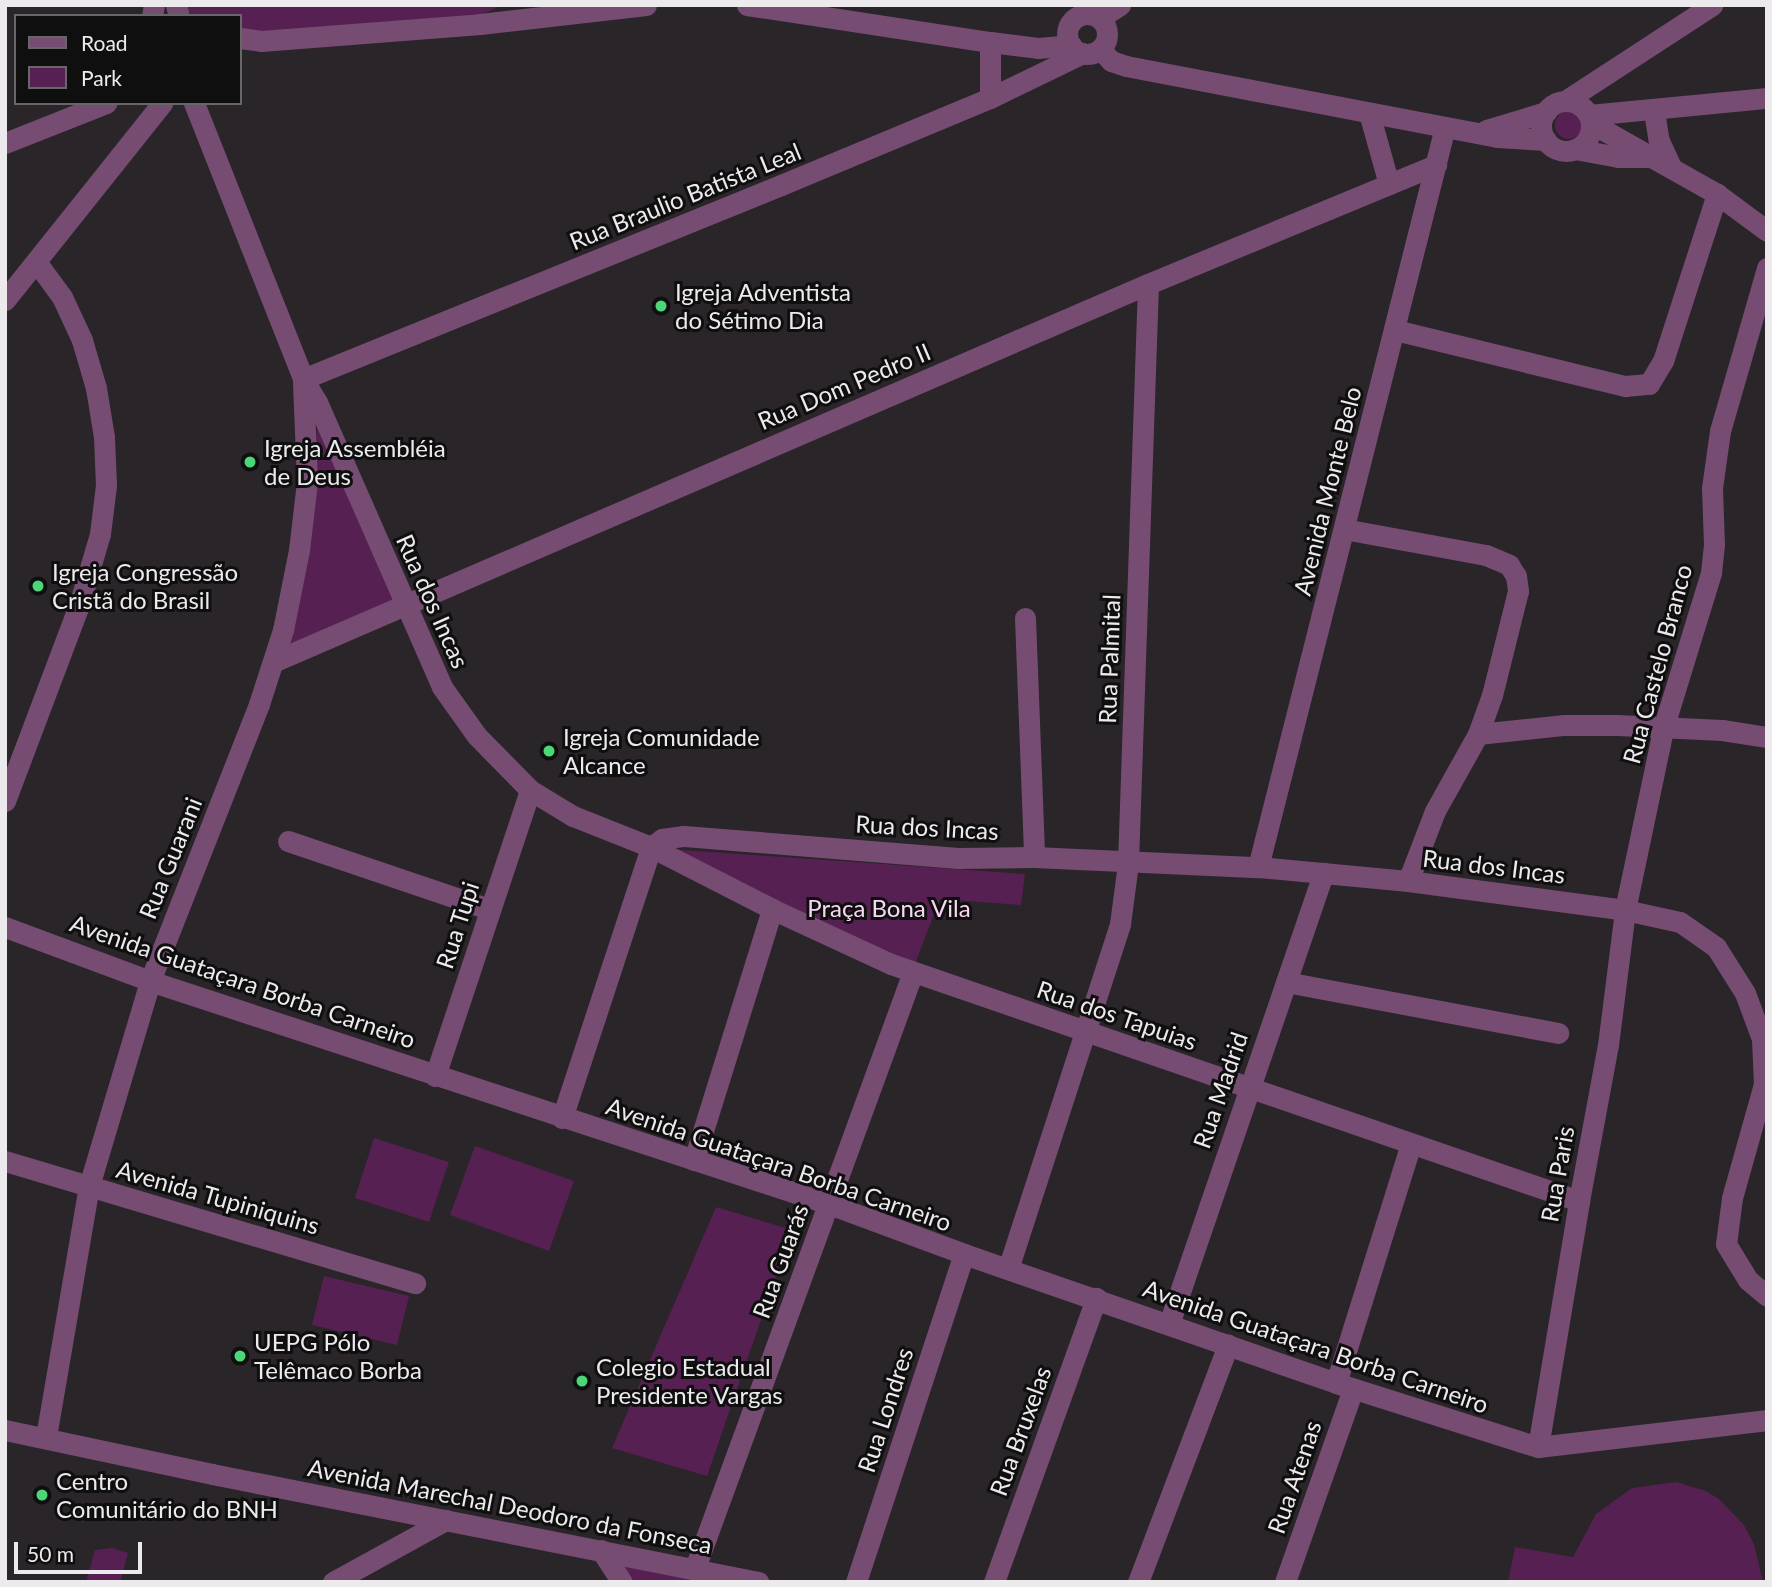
<!DOCTYPE html>
<html>
<head>
<meta charset="utf-8">
<style>
	body { margin:0 }
	#map { position:relative; width:1772px; height:1587px; overflow:hidden; background:#292528; font-family:Lato,sans-serif }
	div>[style] { position:absolute }
	.green>* { inset:0; background:#572053 }
	.round { border-radius:50% }
	.minor>* { height:21px; margin:-10.5px; padding:0 10.5px; transform-origin:10.5px; border-radius:10.5px; background:#764c72 }
	.minor>.ring { margin:-10.5px; padding:0; box-sizing:content-box; background:none; border:21px solid #764c72; border-radius:50% }
	.dots>* { width:19px; height:19px; translate:-50% -50%; box-sizing:border-box; border:4px solid #100f10; border-radius:50% }
	span { translate:-50% -50%; white-space:nowrap; text-align:center; line-height:1.15; -webkit-text-stroke:6px #100f10; paint-order:stroke }
	.street-label { font-size:24px; color:#eceaec }
	.poi-label { font-size:24px; color:#eceaec }
	.left { translate:0 -50%; text-align:left }
	.park-label { font-size:24px; color:#fad6f5 }
	.frame { position:absolute; inset:0; border:7px solid #eceaec; pointer-events:none }
	.legend { position:absolute; left:14px; top:14px; width:228px; height:91px; box-sizing:border-box; background:#100f10; border:2px solid #686768; margin:0; padding:9px 12px; list-style:none; font-size:21px; color:#eceaec }
	.legend li { display:flex; align-items:center; gap:14px; height:35px }
	.legend b { width:35px; border:2px solid #686768 }
	.scale { position:absolute; left:14px; top:1542px; width:128px; height:32px; box-sizing:border-box; border:4px solid #eceaec; border-top:0; padding-left:9px; font-size:21px; line-height:24px; white-space:nowrap; color:#eceaec; -webkit-text-stroke:5px #100f10; paint-order:stroke }
</style>
</head>
<body>
<div id="map">
	<div class="green">
		<div style="clip-path:polygon(185px 5px,503px 5px,480px 15px,240px 35px,240px 16px,192px 16px)"></div>
		<div class="round" style="left:1555px;top:111px;width:28px;height:28px"></div>
		<div style="clip-path:polygon(318px 416px,398px 604px,286px 648px,314px 462px)"></div>
		<div style="clip-path:polygon(668px 849px,1025px 874px,1021px 905px,940px 899px,914px 966px)"></div>
		<div style="clip-path:polygon(374px 1138px,449px 1162px,429px 1222px,355px 1198px)"></div>
		<div style="clip-path:polygon(475px 1146px,574px 1181px,549px 1251px,450px 1215px)"></div>
		<div style="clip-path:polygon(716px 1207px,792px 1230px,707px 1476px,612px 1448px)"></div>
		<div style="clip-path:polygon(324px 1276px,409px 1296px,397px 1345px,312px 1325px)"></div>
		<div style="clip-path:polygon(1676px 1482px,1706px 1491px,1719px 1499px,1744px 1525px,1754px 1544px,1763px 1582px,1508px 1582px,1515px 1547px,1573px 1557px,1596px 1514px,1632px 1488px)"></div>
		<div style="clip-path:polygon(112px 1548px,128px 1553px,120px 1582px,86px 1582px,95px 1550px)"></div>
		<div style="clip-path:polygon(611px 1556px,700px 1576px,685px 1582px,631px 1582px)"></div>
	</div>
	<div class="minor">
		<div style="left:176px;top:5px;width:11px;rotate:75deg"></div>
		<div style="left:747px;top:5px;width:246px;rotate:8.7deg"></div>
		<div style="left:990px;top:42px;width:48px;rotate:7.1deg"></div>
		<div style="left:1038px;top:48px;width:33px;rotate:-5deg"></div>
		<div class="ring" style="left:1067px;top:14px;width:19px;height:19px"></div>
		<div style="left:152px;top:16px;width:11px;rotate:-80deg"></div>
		<div style="left:1100px;top:18px;width:24px;rotate:-33deg"></div>
		<div style="left:240px;top:38px;width:21px;rotate:8deg"></div>
		<div style="left:261px;top:41px;width:220px;rotate:-4.4deg"></div>
		<div style="left:480px;top:24px;width:167px;rotate:-6.5deg"></div>
		<div style="left:1100px;top:49px;width:16px;rotate:47deg"></div>
		<div style="left:1111px;top:61px;width:16px;rotate:18deg"></div>
		<div style="left:1126px;top:66px;width:378px;rotate:10.8deg"></div>
		<div style="left:1497px;top:137px;width:49px;rotate:3.5deg"></div>
		<div style="left:990px;top:98px;width:56px;rotate:-90deg"></div>
		<div style="left:1565px;top:101px;width:176px;rotate:-33.1deg"></div>
		<div class="ring" style="left:1541px;top:101px;width:29px;height:29px"></div>
		<div style="left:194px;top:103px;width:297px;rotate:68.4deg"></div>
		<div style="left:303px;top:379px;width:27px;rotate:59deg"></div>
		<div style="left:317px;top:402px;width:311px;rotate:66.3deg"></div>
		<div style="left:442px;top:687px;width:60px;rotate:54.5deg"></div>
		<div style="left:477px;top:736px;width:76px;rotate:45.5deg"></div>
		<div style="left:530px;top:790px;width:50px;rotate:31.2deg"></div>
		<div style="left:573px;top:816px;width:84px;rotate:21.7deg"></div>
		<div style="left:651px;top:847px;width:14px;rotate:-36deg"></div>
		<div style="left:662px;top:839px;width:22px;rotate:-8deg"></div>
		<div style="left:684px;top:836px;width:275px;rotate:4.6deg"></div>
		<div style="left:958px;top:858px;width:76px;rotate:-0.8deg"></div>
		<div style="left:1034px;top:857px;width:224px;rotate:2.6deg"></div>
		<div style="left:1258px;top:867px;width:151px;rotate:5.3deg"></div>
		<div style="left:1408px;top:881px;width:219px;rotate:7.6deg"></div>
		<div style="left:1625px;top:910px;width:56px;rotate:12.3deg"></div>
		<div style="left:1680px;top:922px;width:44px;rotate:34.8deg"></div>
		<div style="left:1716px;top:947px;width:54px;rotate:57.8deg"></div>
		<div style="left:1745px;top:993px;width:49px;rotate:69.7deg"></div>
		<div style="left:1762px;top:1039px;width:45px;rotate:87.5deg"></div>
		<div style="left:1764px;top:1084px;width:118px;rotate:105.7deg"></div>
		<div style="left:1732px;top:1198px;width:46px;rotate:97.4deg"></div>
		<div style="left:1726px;top:1244px;width:42px;rotate:58.6deg"></div>
		<div style="left:1748px;top:1280px;width:25px;rotate:40deg"></div>
		<div style="left:1654px;top:111px;width:30px;rotate:81deg"></div>
		<div style="left:1659px;top:141px;width:29px;rotate:65deg"></div>
		<div style="left:1369px;top:113px;width:74px;rotate:74.3deg"></div>
		<div style="left:1589px;top:115px;width:179px;rotate:-5.5deg"></div>
		<div style="left:1591px;top:123px;width:145px;rotate:29.4deg"></div>
		<div style="left:1717px;top:194px;width:62px;rotate:36.5deg"></div>
		<div style="left:1486px;top:130px;width:63px;rotate:-16.7deg"></div>
		<div style="left:5px;top:143px;width:109px;rotate:-21.6deg"></div>
		<div style="left:1575px;top:149px;width:44px;rotate:10.5deg"></div>
		<div style="left:1618px;top:157px;width:29px"></div>
		<div style="left:5px;top:300px;width:252px;rotate:-51.4deg"></div>
		<div style="left:1395px;top:330px;width:237px;rotate:13.7deg"></div>
		<div style="left:1625px;top:386px;width:24px;rotate:-5deg"></div>
		<div style="left:1649px;top:384px;width:27px;rotate:-59deg"></div>
		<div style="left:1663px;top:361px;width:176px;rotate:-72.1deg"></div>
		<div style="left:303px;top:379px;width:516px;rotate:-22.09deg"></div>
		<div style="left:781px;top:185px;width:226px;rotate:-22.6deg"></div>
		<div style="left:990px;top:98px;width:103px;rotate:-25.8deg"></div>
		<div style="left:1344px;top:529px;width:144px;rotate:10.4deg"></div>
		<div style="left:1486px;top:555px;width:25px;rotate:23deg"></div>
		<div style="left:1509px;top:565px;width:13px;rotate:58deg"></div>
		<div style="left:1516px;top:576px;width:15px;rotate:82deg"></div>
		<div style="left:1518px;top:591px;width:107px;rotate:104deg"></div>
		<div style="left:1492px;top:695px;width:41px;rotate:109.7deg"></div>
		<div style="left:1025px;top:618px;width:239px;rotate:87.8deg"></div>
		<div style="left:275px;top:661px;width:951px;rotate:-23.36deg"></div>
		<div style="left:1148px;top:284px;width:312px;rotate:-22.5deg"></div>
		<div style="left:5px;top:801px;width:213px;rotate:-69.3deg"></div>
		<div style="left:80px;top:602px;width:71px;rotate:-73.6deg"></div>
		<div style="left:100px;top:534px;width:49px;rotate:-83deg"></div>
		<div style="left:106px;top:485px;width:48px;rotate:-92.4deg"></div>
		<div style="left:104px;top:437px;width:50px;rotate:-99.3deg"></div>
		<div style="left:96px;top:388px;width:50px;rotate:-106.3deg"></div>
		<div style="left:82px;top:340px;width:47px;rotate:-114.9deg"></div>
		<div style="left:62px;top:297px;width:42px;rotate:-126.3deg"></div>
		<div style="left:288px;top:841px;width:212px;rotate:18.7deg"></div>
		<div style="left:1258px;top:867px;width:763px;rotate:-75.82deg"></div>
		<div style="left:1408px;top:881px;width:75px;rotate:-68.9deg"></div>
		<div style="left:1435px;top:811px;width:88px;rotate:-60.8deg"></div>
		<div style="left:1478px;top:734px;width:85px;rotate:-6deg"></div>
		<div style="left:1563px;top:725px;width:54px"></div>
		<div style="left:1617px;top:725px;width:105px;rotate:2.7deg"></div>
		<div style="left:1722px;top:730px;width:46px;rotate:8.8deg"></div>
		<div style="left:5px;top:927px;width:155px;rotate:20.4deg"></div>
		<div style="left:150px;top:981px;width:715px;rotate:18.18deg"></div>
		<div style="left:829px;top:1204px;width:144px;rotate:20.3deg"></div>
		<div style="left:964px;top:1254px;width:394px;rotate:19.1deg"></div>
		<div style="left:1336px;top:1383px;width:212px;rotate:17.6deg"></div>
		<div style="left:1538px;top:1447px;width:231px;rotate:-6.7deg"></div>
		<div style="left:1286px;top:982px;width:277px;rotate:10.6deg"></div>
		<div style="left:435px;top:1076px;width:301px;rotate:-71.6deg"></div>
		<div style="left:562px;top:1118px;width:285px;rotate:-71.8deg"></div>
		<div style="left:651px;top:847px;width:136px;rotate:27.1deg"></div>
		<div style="left:772px;top:909px;width:131px;rotate:24.8deg"></div>
		<div style="left:891px;top:964px;width:728px;rotate:19.01deg"></div>
		<div style="left:694px;top:1160px;width:263px;rotate:-72.7deg"></div>
		<div style="left:5px;top:1161px;width:428px;rotate:16.6deg"></div>
		<div style="left:1008px;top:1269px;width:363px;rotate:-72deg"></div>
		<div style="left:1120px;top:924px;width:62px;rotate:-82.5deg"></div>
		<div style="left:1128px;top:863px;width:579px;rotate:-88.02deg"></div>
		<div style="left:1169px;top:1324px;width:477px;rotate:-71.1deg"></div>
		<div style="left:1336px;top:1383px;width:250px;rotate:-72.6deg"></div>
		<div style="left:5px;top:1430px;width:212px;rotate:12deg"></div>
		<div style="left:212px;top:1474px;width:557px;rotate:11.19deg"></div>
		<div style="left:46px;top:1437px;width:255px;rotate:-80.3deg"></div>
		<div style="left:89px;top:1186px;width:214px;rotate:-73.4deg"></div>
		<div style="left:150px;top:981px;width:298px;rotate:-68.5deg"></div>
		<div style="left:259px;top:704px;width:78px;rotate:-72deg"></div>
		<div style="left:283px;top:630px;width:82px;rotate:-78.7deg"></div>
		<div style="left:299px;top:550px;width:68px;rotate:-83.3deg"></div>
		<div style="left:307px;top:482px;width:98px;rotate:-92.3deg"></div>
		<div style="left:1538px;top:1447px;width:249px;rotate:-80.5deg"></div>
		<div style="left:1579px;top:1201px;width:159px;rotate:-79.5deg"></div>
		<div style="left:1608px;top:1045px;width:136px;rotate:-82.8deg"></div>
		<div style="left:1625px;top:910px;width:185px;rotate:-78.1deg"></div>
		<div style="left:1663px;top:729px;width:163px;rotate:-72.9deg"></div>
		<div style="left:1711px;top:573px;width:28px;rotate:-84deg"></div>
		<div style="left:1714px;top:545px;width:57px;rotate:-92deg"></div>
		<div style="left:1712px;top:488px;width:58px;rotate:-82deg"></div>
		<div style="left:1720px;top:431px;width:170px;rotate:-73.9deg"></div>
		<div style="left:601px;top:1550px;width:38px;rotate:57deg"></div>
		<div style="left:695px;top:1568px;width:635px;rotate:-69.91deg"></div>
		<div style="left:333px;top:1582px;width:129px;rotate:-28.8deg"></div>
		<div style="left:856px;top:1582px;width:345px;rotate:-71.8deg"></div>
		<div style="left:994px;top:1582px;width:302px;rotate:-70.2deg"></div>
		<div style="left:1138px;top:1582px;width:254px;rotate:-69.2deg"></div>
		<div style="left:1285px;top:1582px;width:205px;rotate:-70.6deg"></div>
	</div>
	<div class="dots">
		<div style="left:661px;top:306px;background:#4bd677"></div>
		<div style="left:250px;top:462px;background:#4bd677"></div>
		<div style="left:38px;top:586px;background:#4bd677"></div>
		<div style="left:549px;top:751px;background:#4bd677"></div>
		<div style="left:240px;top:1356px;background:#4bd677"></div>
		<div style="left:582px;top:1381px;background:#4bd677"></div>
		<div style="left:42px;top:1495px;background:#4bd677"></div>
	</div>
	<div class="street-label">
		<span style="left:685px;top:196px;rotate:-22deg">Rua Braulio Batista Leal</span>
		<span style="left:844px;top:386px;rotate:-23deg">Rua Dom Pedro II</span>
		<span style="left:1327px;top:491px;rotate:-76deg">Avenida Monte Belo</span>
		<span style="left:433px;top:601px;rotate:66deg">Rua dos Incas</span>
		<span style="left:1109px;top:659px;rotate:-88deg">Rua Palmital</span>
		<span style="left:1657px;top:664px;rotate:-75deg">Rua Castelo Branco</span>
		<span style="left:927px;top:827px;rotate:3deg">Rua dos Incas</span>
		<span style="left:170px;top:858px;rotate:-68deg">Rua Guarani</span>
		<span style="left:1494px;top:866px;rotate:7deg">Rua dos Incas</span>
		<span style="left:457px;top:925px;rotate:-72deg">Rua Tupi</span>
		<span style="left:243px;top:981px;rotate:19deg">Avenida Guataçara Borba Carneiro</span>
		<span style="left:1117px;top:1015px;rotate:19deg">Rua dos Tapuias</span>
		<span style="left:1220px;top:1090px;rotate:-71deg">Rua Madrid</span>
		<span style="left:779px;top:1164px;rotate:19deg">Avenida Guataçara Borba Carneiro</span>
		<span style="left:1557px;top:1174px;rotate:-80deg">Rua Paris</span>
		<span style="left:218px;top:1197px;rotate:16deg">Avenida Tupiniquins</span>
		<span style="left:780px;top:1261px;rotate:-70deg">Rua Guarás</span>
		<span style="left:1316px;top:1346px;rotate:19deg">Avenida Guataçara Borba Carneiro</span>
		<span style="left:885px;top:1410px;rotate:-72deg">Rua Londres</span>
		<span style="left:1020px;top:1431px;rotate:-70deg">Rua Bruxelas</span>
		<span style="left:1294px;top:1477px;rotate:-71deg">Rua Atenas</span>
		<span style="left:510px;top:1506px;rotate:11deg">Avenida Marechal Deodoro da Fonseca</span>
	</div>
	<div class="poi-label">
		<span class="left" style="left:675px;top:306px">Igreja Adventista<br>do Sétimo Dia</span>
		<span class="left" style="left:264px;top:462px">Igreja Assembléia<br>de Deus</span>
		<span class="left" style="left:52px;top:586px">Igreja Congressão<br>Cristã do Brasil</span>
		<span class="left" style="left:563px;top:751px">Igreja Comunidade<br>Alcance</span>
		<span class="left" style="left:254px;top:1356px">UEPG Pólo<br>Telêmaco Borba</span>
		<span class="left" style="left:596px;top:1381px">Colegio Estadual<br>Presidente Vargas</span>
		<span class="left" style="left:56px;top:1495px">Centro<br>Comunitário do BNH</span>
	</div>
	<div class="park-label">
		<span style="left:889px;top:908px">Praça Bona Vila</span>
	</div>
	<div class="frame"></div>
	<ul class="legend">
	<li><b style="height:9px;background:#764c72"></b>Road</li>
	<li><b style="height:19px;background:#572053"></b>Park</li>
	</ul>
	<div class="scale">50 m</div>
</div>
</body>
</html>
